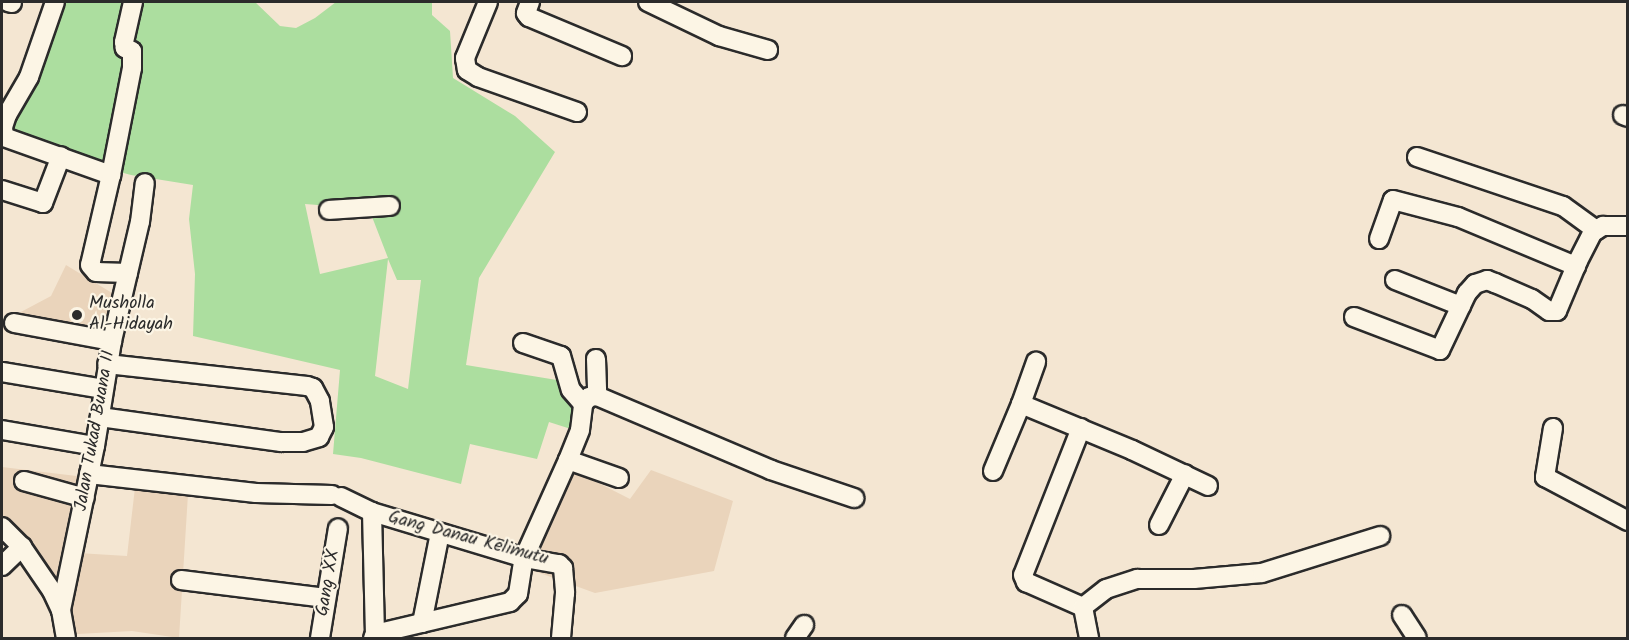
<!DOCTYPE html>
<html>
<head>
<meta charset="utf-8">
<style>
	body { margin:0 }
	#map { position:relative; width:1629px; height:640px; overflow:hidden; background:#f4e6d2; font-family:Kalam,sans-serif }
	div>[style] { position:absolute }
	.built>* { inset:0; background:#ead4bb }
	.green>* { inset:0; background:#acde9f }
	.roads { filter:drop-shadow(2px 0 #2b2b2b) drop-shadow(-2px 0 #2b2b2b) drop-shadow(0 2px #2b2b2b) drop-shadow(0 -2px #2b2b2b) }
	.minor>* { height:18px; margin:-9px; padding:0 9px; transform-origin:9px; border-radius:9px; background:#fcf5e5 }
	.dots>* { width:16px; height:16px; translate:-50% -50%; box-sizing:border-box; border:3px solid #fcf5e5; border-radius:50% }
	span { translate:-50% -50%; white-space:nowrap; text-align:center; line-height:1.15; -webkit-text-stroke:4.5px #fcf5e5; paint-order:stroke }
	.poi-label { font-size:18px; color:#2b2b2b }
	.left { translate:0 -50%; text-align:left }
	.street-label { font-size:18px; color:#2b2b2b }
	.frame { position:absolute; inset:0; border:3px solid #2b2b2b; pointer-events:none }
</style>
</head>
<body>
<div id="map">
	<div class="built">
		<div style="clip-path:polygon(66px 265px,117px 296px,107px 343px,74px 336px,2px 329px,2px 322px,51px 296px)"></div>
		<div style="clip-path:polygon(2px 467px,93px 478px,78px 553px,127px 556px,136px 479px,188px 494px,179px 638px,132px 631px,60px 635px,57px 604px,2px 532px)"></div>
		<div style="clip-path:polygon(567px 467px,630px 499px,651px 470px,733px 501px,714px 571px,595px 593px,526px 568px)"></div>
	</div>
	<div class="green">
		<div style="clip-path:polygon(evenodd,53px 2px,255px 2px,280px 26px,296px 28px,315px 18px,336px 2px,432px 2px,432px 15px,450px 31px,453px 78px,515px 116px,555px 152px,479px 278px,466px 365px,569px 382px,594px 392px,574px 430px,549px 422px,537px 459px,470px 444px,461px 484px,361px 458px,333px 454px,340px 370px,193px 336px,195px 274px,189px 219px,193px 185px,131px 175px,2px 140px,53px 2px,305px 204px,369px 209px,388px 258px,320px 274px,305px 204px,53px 2px,388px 259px,397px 280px,421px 280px,408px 389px,375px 376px,388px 259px)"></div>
	</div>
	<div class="roads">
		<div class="minor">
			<div style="left:8px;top:2px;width:4px;rotate:14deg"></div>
			<div style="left:488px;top:2px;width:61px;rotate:112.3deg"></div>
			<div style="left:465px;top:58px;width:12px;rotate:81deg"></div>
			<div style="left:467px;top:70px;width:13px;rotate:32deg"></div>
			<div style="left:478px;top:77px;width:105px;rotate:19.5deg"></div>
			<div style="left:530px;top:2px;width:12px;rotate:110deg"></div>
			<div style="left:526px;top:13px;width:5px;rotate:53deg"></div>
			<div style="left:529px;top:17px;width:101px;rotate:22.8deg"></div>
			<div style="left:648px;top:2px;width:79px;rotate:25.6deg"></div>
			<div style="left:719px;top:36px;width:51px;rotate:15.9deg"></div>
			<div style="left:1623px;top:115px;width:5px;rotate:22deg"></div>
			<div style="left:2px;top:136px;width:2px;rotate:27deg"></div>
			<div style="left:4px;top:137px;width:10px;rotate:-96deg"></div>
			<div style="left:3px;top:127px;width:13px;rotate:-72deg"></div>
			<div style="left:7px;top:115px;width:44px;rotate:-59.9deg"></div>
			<div style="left:29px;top:77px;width:79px;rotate:-70.9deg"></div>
			<div style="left:4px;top:137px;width:114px;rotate:19.6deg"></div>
			<div style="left:111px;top:175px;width:92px;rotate:103.1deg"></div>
			<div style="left:90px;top:265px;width:9px;rotate:49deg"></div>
			<div style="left:96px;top:272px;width:32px;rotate:2deg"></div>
			<div style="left:1417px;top:157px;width:154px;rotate:18.6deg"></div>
			<div style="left:1563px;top:206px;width:41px;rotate:36deg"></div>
			<div style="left:111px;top:175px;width:109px;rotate:-78.9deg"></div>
			<div style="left:132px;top:68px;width:17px;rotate:-90deg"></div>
			<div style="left:132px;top:51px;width:8px;rotate:-157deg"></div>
			<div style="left:125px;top:48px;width:6px;rotate:-99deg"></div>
			<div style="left:124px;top:42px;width:41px;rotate:-77.3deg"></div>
			<div style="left:2px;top:190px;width:43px;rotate:17.6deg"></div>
			<div style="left:43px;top:203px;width:50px;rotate:-69deg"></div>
			<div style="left:329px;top:210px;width:61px;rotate:-3.8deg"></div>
			<div style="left:1379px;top:239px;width:41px;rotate:-70.3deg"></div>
			<div style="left:1393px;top:200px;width:67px;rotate:14.7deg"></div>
			<div style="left:1458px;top:217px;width:128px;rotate:22.6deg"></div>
			<div style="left:1395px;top:280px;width:71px;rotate:21.5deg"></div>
			<div style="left:1354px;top:317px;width:92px;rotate:21deg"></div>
			<div style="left:1440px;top:350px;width:63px;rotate:-64.7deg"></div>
			<div style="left:1467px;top:293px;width:12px;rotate:-48deg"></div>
			<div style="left:1475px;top:284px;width:13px;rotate:-18deg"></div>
			<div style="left:1487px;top:280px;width:9px;rotate:21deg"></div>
			<div style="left:1495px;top:283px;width:40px;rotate:23.4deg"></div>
			<div style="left:1532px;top:299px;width:21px;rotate:35deg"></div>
			<div style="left:1549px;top:311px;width:8px"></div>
			<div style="left:1557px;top:311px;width:54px;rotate:-67.2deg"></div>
			<div style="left:1578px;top:261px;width:33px;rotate:-63deg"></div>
			<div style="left:1593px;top:232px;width:12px;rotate:-31deg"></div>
			<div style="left:1603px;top:226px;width:25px"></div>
			<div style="left:14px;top:323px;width:100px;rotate:10.4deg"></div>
			<div style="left:523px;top:343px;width:40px;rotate:18.9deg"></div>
			<div style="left:561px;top:356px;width:35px;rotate:74deg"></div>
			<div style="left:571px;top:390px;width:18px;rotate:49deg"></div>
			<div style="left:596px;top:359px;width:37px;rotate:88deg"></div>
			<div style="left:2px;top:372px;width:103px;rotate:9.5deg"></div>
			<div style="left:1021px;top:404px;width:45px;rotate:-70.3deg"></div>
			<div style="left:100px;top:417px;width:183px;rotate:7.9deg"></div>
			<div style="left:281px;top:442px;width:22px"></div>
			<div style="left:303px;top:442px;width:17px;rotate:-17deg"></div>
			<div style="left:319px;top:437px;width:11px;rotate:-63deg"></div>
			<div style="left:324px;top:427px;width:26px;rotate:-99deg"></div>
			<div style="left:320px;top:401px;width:15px;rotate:-118deg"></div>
			<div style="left:313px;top:388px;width:6px;rotate:-162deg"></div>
			<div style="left:307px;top:386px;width:201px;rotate:-173.7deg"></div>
			<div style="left:1081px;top:428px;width:158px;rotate:111.5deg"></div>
			<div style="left:1023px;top:575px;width:8px;rotate:67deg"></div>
			<div style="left:1026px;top:582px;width:62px;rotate:23.7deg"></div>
			<div style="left:1553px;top:428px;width:50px;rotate:99.3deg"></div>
			<div style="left:1545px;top:477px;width:94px;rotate:27.9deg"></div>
			<div style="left:2px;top:430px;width:94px;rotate:9.8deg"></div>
			<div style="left:568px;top:460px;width:32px;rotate:-68deg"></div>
			<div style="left:580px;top:430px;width:26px;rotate:-83deg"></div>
			<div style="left:583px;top:404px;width:9px;rotate:-49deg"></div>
			<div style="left:589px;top:397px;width:8px;rotate:-7deg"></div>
			<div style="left:597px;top:396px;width:189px;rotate:23deg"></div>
			<div style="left:771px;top:470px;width:88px;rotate:18.6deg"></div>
			<div style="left:993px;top:471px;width:73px;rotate:-67.3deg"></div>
			<div style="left:1021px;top:404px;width:120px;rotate:22.5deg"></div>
			<div style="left:1132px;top:450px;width:84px;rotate:25.3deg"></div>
			<div style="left:89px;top:474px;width:168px;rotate:6.5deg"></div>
			<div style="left:256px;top:493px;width:76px;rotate:1.5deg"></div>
			<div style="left:24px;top:481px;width:63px;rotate:15.6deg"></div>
			<div style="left:341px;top:497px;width:34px;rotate:26deg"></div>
			<div style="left:372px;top:512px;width:122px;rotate:88.6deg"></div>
			<div style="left:375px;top:634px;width:4px;rotate:117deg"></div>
			<div style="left:372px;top:512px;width:159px;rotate:16.8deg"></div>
			<div style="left:524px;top:558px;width:36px;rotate:10deg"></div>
			<div style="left:559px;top:564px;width:6px;rotate:45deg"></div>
			<div style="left:563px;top:568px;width:25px;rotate:85deg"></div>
			<div style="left:565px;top:593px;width:45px;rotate:95.1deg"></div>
			<div style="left:1159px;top:525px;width:57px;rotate:-63deg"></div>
			<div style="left:2px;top:527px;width:28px;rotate:45deg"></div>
			<div style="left:22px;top:547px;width:53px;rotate:55.7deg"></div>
			<div style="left:52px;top:591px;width:21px;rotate:65deg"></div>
			<div style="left:61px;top:610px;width:28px;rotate:80deg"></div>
			<div style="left:2px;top:566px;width:28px;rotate:-44deg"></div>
			<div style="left:181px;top:580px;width:146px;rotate:7.1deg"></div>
			<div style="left:1083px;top:607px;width:29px;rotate:-38deg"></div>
			<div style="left:1106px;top:589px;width:33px;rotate:-18deg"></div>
			<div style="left:1137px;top:579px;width:57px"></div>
			<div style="left:1194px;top:579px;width:68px;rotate:-5deg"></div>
			<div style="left:1262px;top:573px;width:124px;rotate:-17.4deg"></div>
			<div style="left:1083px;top:607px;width:32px;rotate:79deg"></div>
			<div style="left:61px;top:610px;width:167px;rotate:-78.3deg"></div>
			<div style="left:95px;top:446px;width:106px;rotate:-80.8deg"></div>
			<div style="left:112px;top:341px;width:122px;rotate:-76.8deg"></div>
			<div style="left:140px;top:222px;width:39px;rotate:-83deg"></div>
			<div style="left:1402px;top:615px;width:27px;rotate:57deg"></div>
			<div style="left:422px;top:623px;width:92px;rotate:-78.7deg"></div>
			<div style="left:375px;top:634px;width:139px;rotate:-13.3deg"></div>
			<div style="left:510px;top:602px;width:11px;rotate:-45deg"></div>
			<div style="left:518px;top:594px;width:36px;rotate:-81deg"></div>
			<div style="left:524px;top:558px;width:107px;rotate:-65.8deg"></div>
			<div style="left:568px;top:460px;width:54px;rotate:19.4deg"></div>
			<div style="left:320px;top:638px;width:111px;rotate:-80.7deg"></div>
			<div style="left:795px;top:638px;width:16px;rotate:-55deg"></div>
		</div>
	</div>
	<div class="dots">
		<div style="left:77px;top:315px;background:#2b2b2b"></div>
	</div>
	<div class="poi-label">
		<span class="left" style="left:89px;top:315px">Musholla<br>Al-Hidayah</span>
	</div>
	<div class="street-label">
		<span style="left:96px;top:431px;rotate:-80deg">Jalan Tukad Buana II</span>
		<span style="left:468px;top:539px;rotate:15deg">Gang Danau Kelimutu</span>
		<span style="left:329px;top:583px;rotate:-80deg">Gang XX</span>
	</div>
	<div class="frame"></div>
</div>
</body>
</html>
